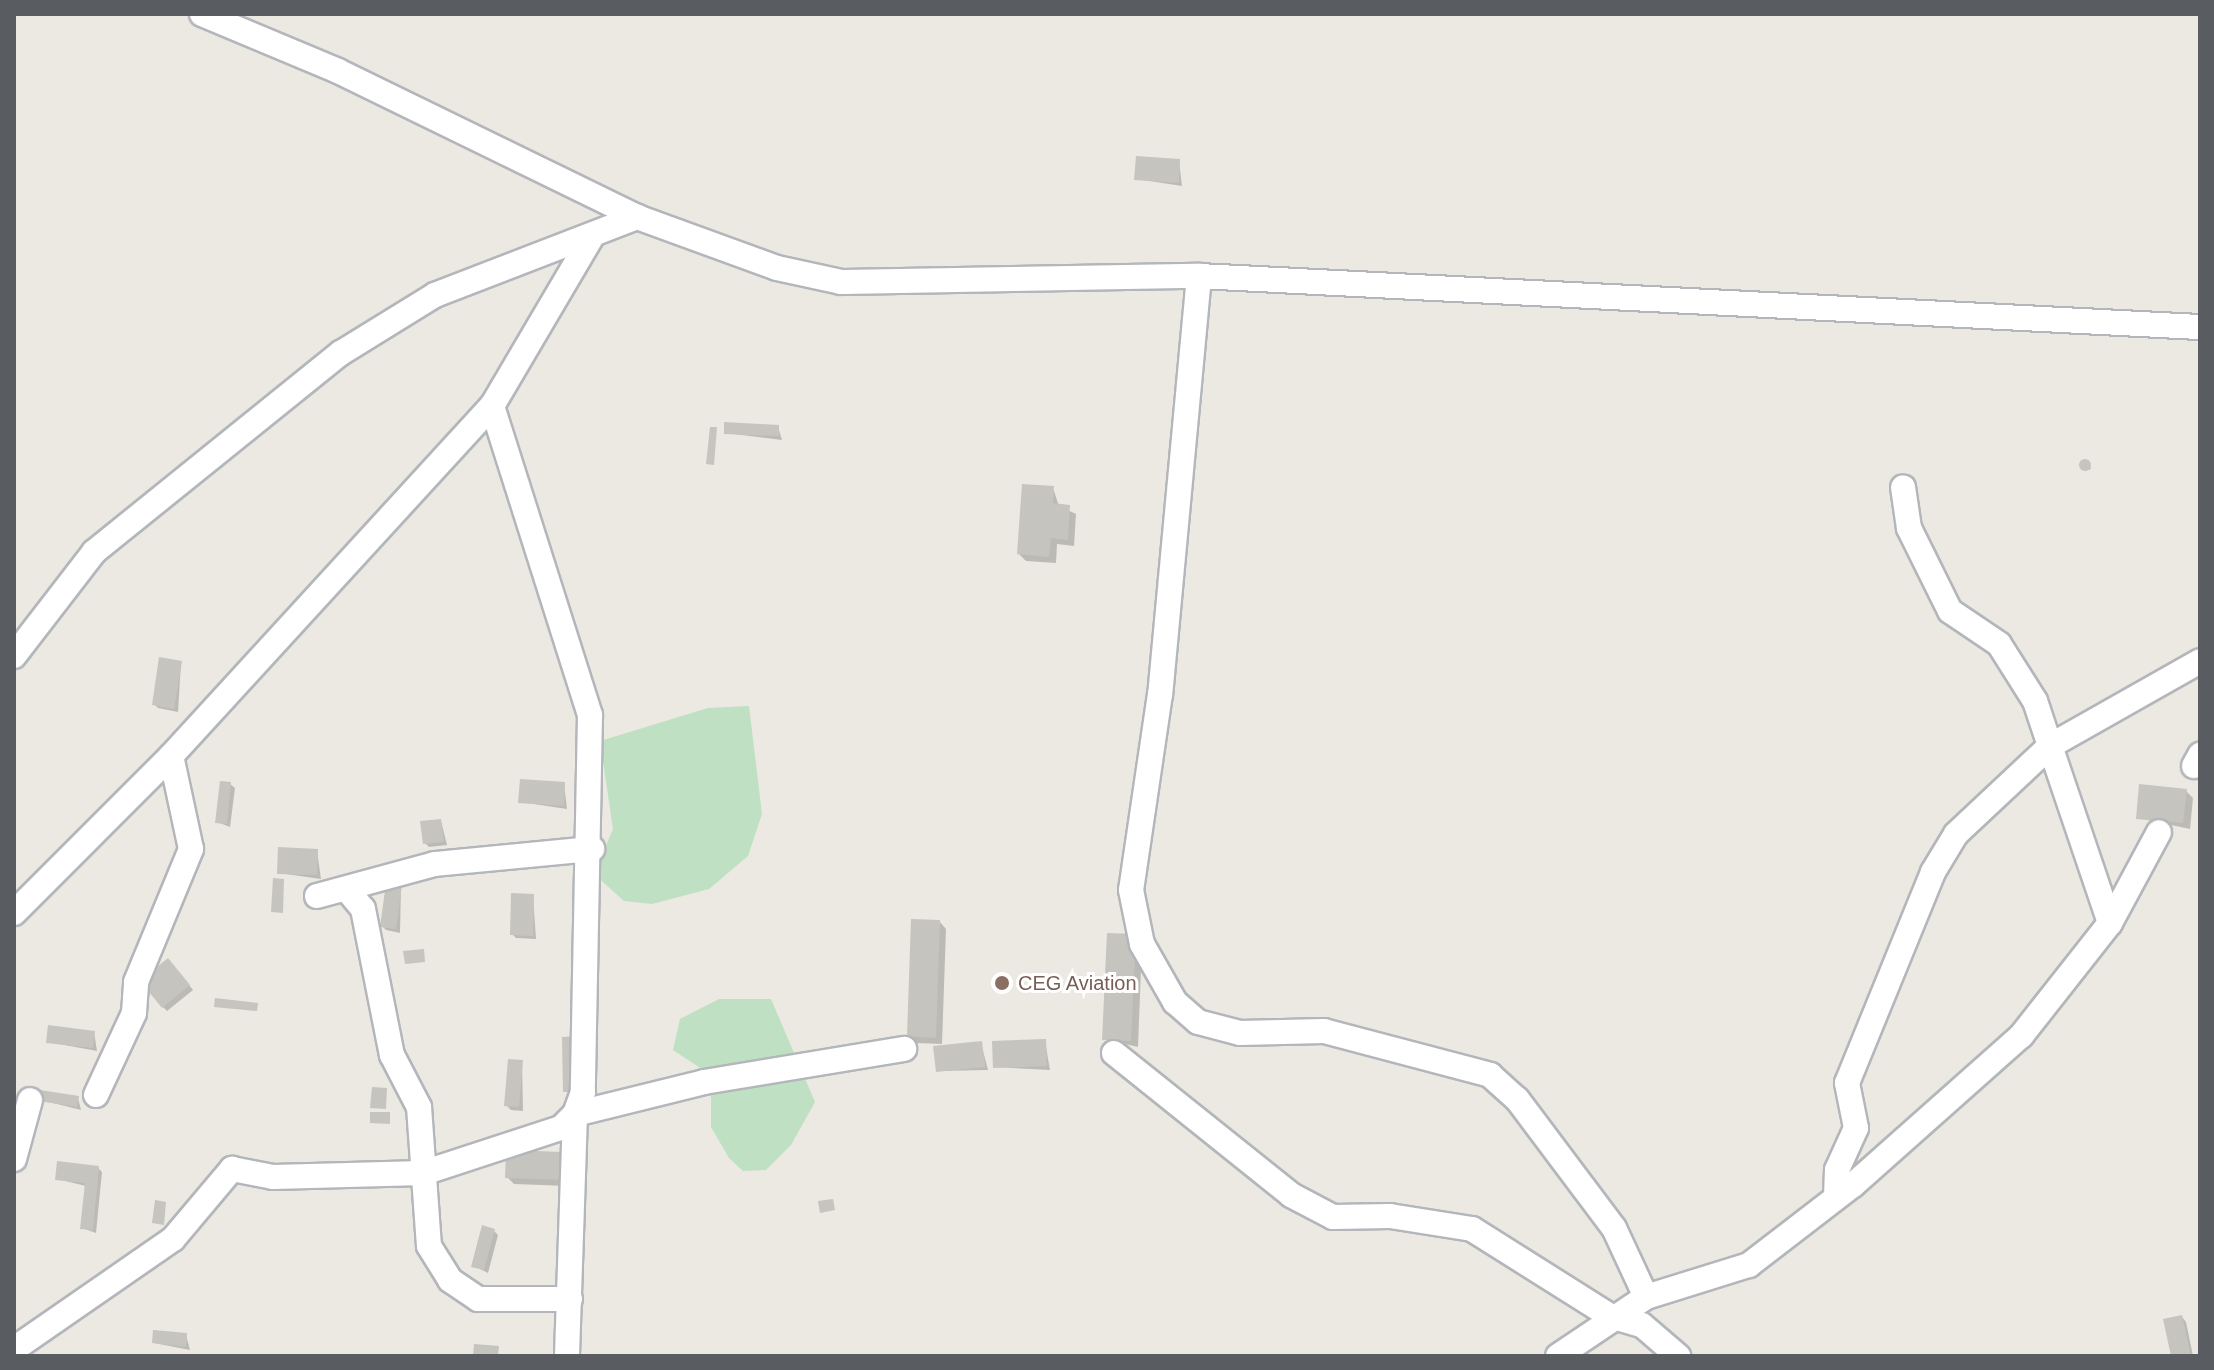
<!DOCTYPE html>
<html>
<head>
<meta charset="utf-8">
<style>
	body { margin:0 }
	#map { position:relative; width:2214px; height:1370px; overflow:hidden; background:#ebe9e1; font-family:Arial,sans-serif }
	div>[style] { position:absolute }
	.green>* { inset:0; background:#bfe0c2 }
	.shadow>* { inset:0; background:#0003 }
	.building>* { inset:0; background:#c6c4be }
	.round { border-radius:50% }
	.roads { filter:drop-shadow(2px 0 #b3b6ba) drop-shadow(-2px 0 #b3b6ba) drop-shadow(0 2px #b3b6ba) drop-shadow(0 -2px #b3b6ba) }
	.minor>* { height:24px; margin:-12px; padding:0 12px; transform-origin:12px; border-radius:12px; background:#fff }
	.dots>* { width:22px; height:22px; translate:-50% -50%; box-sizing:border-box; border:4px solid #fff; border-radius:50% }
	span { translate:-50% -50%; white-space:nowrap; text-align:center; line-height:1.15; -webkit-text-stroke:6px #fff; paint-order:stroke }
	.education-label { font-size:20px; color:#785e54 }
	.left { translate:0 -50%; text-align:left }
	.frame { position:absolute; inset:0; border:16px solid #595c60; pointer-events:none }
</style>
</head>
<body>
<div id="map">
	<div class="green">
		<div style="clip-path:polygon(749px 706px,762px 814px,748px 856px,709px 889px,652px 904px,624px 901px,594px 874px,613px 829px,600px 741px,708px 708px)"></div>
		<div style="clip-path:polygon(719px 999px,771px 999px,815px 1102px,791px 1145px,766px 1170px,743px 1171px,729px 1158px,711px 1127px,711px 1075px,673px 1050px,680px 1019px)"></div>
	</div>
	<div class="shadow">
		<div style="clip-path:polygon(1179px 161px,1182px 186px,1136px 179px)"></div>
		<div style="clip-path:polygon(778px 427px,782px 440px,726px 433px)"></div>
		<div style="clip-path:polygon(2088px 462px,2091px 469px,2085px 471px,2082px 464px)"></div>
		<div style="clip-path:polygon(1053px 488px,1059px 506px,1076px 514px,1074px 546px,1057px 544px,1056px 563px,1026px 561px,1019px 554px)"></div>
		<div style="clip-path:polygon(181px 663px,178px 712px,158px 708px,154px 704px)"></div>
		<div style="clip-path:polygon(230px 784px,235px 788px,230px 827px,217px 822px)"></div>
		<div style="clip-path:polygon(564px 784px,567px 809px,520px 802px)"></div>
		<div style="clip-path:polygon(2186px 791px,2193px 798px,2190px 829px,2138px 818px)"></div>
		<div style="clip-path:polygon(441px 821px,447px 845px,429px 847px,425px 843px)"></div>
		<div style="clip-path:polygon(317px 851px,321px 879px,279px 873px)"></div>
		<div style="clip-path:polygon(401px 887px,400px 933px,386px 930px,382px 926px)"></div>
		<div style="clip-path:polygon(533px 896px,536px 939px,516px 938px,512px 934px)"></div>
		<div style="clip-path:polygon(940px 922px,946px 929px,942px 1044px,916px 1043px,909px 1036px)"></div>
		<div style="clip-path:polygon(1109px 935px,1142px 943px,1138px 1047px,1104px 1039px)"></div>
		<div style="clip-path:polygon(172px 964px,193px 990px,167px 1011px,163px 1007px)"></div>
		<div style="clip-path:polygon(94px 1032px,97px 1051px,48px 1042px)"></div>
		<div style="clip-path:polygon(1045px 1041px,1050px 1070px,995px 1067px)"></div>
		<div style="clip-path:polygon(981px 1043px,988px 1070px,938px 1071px)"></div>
		<div style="clip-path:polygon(522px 1062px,523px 1111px,511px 1110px,507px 1106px)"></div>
		<div style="clip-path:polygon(78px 1098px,81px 1110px,41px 1100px)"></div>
		<div style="clip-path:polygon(569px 1161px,568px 1186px,514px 1184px,507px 1177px)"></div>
		<div style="clip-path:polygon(98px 1168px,102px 1172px,96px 1233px,82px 1228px,86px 1186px,57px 1179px)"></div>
		<div style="clip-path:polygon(494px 1231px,498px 1235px,488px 1273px,474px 1266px)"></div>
		<div style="clip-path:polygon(2182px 1317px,2186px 1322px,2193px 1356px,2173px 1356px)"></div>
		<div style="clip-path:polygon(186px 1335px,190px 1350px,154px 1343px)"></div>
	</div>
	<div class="building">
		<div style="clip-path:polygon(1136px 156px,1180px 159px,1179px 183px,1134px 180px)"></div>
		<div style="clip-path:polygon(724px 422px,779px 425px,779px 436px,724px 434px)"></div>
		<div style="clip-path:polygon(710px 427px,717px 427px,714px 465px,706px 464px)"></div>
		<div class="round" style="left:2079px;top:459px;width:12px;height:12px"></div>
		<div style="clip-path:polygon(1022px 484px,1054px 486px,1053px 503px,1070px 505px,1068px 540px,1051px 538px,1049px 557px,1017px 554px)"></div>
		<div style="clip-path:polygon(159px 657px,182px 661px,174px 709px,152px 705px)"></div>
		<div style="clip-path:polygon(520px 779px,565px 782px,564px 806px,518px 803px)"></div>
		<div style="clip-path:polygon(220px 781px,231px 782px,227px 824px,215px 823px)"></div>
		<div style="clip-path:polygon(2139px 784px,2187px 789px,2183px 823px,2136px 819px)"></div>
		<div style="clip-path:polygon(441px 819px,444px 842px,423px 844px,420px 821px)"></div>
		<div style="clip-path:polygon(278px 847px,318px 849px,317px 875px,277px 874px)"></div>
		<div style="clip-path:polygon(273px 878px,284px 879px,283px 913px,271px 912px)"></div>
		<div style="clip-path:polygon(386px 883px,402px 885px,396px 929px,380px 927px)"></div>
		<div style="clip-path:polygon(511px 893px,534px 894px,533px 936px,510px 935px)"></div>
		<div style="clip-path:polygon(911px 919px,940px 920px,936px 1038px,907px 1036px)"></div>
		<div style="clip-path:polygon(1107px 933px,1136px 934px,1131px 1041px,1102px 1040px)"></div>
		<div style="clip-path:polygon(424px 949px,425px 962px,405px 964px,403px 951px)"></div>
		<div style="clip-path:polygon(168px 958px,190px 985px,162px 1008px,140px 981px)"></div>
		<div style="clip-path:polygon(215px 998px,258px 1003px,257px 1011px,214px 1007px)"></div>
		<div style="clip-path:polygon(48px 1025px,95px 1031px,93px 1048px,46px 1043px)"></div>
		<div style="clip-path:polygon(578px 1036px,579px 1092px,563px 1092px,562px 1037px)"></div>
		<div style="clip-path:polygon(1046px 1039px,1047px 1066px,993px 1068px,992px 1041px)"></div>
		<div style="clip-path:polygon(982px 1041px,985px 1067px,936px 1072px,933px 1046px)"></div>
		<div style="clip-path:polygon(508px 1059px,523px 1060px,519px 1107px,504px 1106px)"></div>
		<div style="clip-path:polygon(372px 1087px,387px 1088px,386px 1109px,370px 1108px)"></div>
		<div style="clip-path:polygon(40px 1090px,79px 1096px,77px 1107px,39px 1101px)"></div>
		<div style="clip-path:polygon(370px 1112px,390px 1112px,390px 1124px,370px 1123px)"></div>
		<div style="clip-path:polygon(506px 1150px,563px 1152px,562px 1180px,505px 1178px)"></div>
		<div style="clip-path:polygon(57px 1161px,99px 1166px,93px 1230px,80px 1229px,85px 1183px,55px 1180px)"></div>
		<div style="clip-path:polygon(833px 1199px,835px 1210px,820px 1213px,818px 1201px)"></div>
		<div style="clip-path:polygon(155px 1200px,166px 1202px,164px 1225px,152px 1223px)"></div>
		<div style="clip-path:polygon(482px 1225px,495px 1229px,484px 1270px,471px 1267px)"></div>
		<div style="clip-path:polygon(2182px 1315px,2191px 1356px,2171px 1356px,2163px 1319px)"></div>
		<div style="clip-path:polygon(153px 1330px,187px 1333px,186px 1347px,152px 1343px)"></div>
		<div style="clip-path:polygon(474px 1344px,499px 1346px,498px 1356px,473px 1356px)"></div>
	</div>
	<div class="roads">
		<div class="minor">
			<div style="left:202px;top:14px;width:147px;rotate:22.7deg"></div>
			<div style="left:338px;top:71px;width:333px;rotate:26deg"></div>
			<div style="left:637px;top:217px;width:149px;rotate:20deg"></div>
			<div style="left:777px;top:268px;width:66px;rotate:12.3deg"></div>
			<div style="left:841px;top:282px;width:358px;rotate:-1deg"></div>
			<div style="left:1199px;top:276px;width:1002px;rotate:2.92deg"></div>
			<div style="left:1199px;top:276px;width:420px;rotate:95.3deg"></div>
			<div style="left:1160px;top:694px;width:198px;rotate:98.4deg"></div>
			<div style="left:1131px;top:890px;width:55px;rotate:78.5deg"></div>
			<div style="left:1142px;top:944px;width:67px;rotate:60.4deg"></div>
			<div style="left:1175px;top:1002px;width:30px;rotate:41deg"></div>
			<div style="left:1198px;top:1022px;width:43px;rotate:14.7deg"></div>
			<div style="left:1240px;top:1033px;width:84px;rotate:-1.4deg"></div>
			<div style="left:1324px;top:1031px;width:172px;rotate:14.8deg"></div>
			<div style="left:1490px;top:1075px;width:36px;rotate:42deg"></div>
			<div style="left:1517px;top:1099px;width:161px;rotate:53.1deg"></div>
			<div style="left:1614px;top:1228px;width:76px;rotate:65.1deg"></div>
			<div style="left:492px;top:406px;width:324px;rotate:72.4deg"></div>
			<div style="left:590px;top:715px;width:377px;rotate:91.1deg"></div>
			<div style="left:583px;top:1092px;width:23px;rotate:110deg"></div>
			<div style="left:575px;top:1114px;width:242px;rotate:91.9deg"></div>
			<div style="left:14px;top:656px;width:131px;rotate:-52.4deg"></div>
			<div style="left:94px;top:552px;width:317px;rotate:-38.9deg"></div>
			<div style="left:341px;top:353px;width:110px;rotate:-31.7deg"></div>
			<div style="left:435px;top:295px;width:217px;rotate:-21.1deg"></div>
			<div style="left:2194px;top:766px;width:13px;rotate:-61deg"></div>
			<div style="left:348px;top:891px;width:23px;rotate:50deg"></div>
			<div style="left:363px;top:909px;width:149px;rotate:78.8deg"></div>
			<div style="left:392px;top:1055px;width:59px;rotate:62.6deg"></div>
			<div style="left:419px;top:1107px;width:139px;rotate:85.9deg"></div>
			<div style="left:429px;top:1246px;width:40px;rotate:58deg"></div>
			<div style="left:450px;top:1280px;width:34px;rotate:34deg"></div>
			<div style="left:478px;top:1299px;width:92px"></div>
			<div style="left:317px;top:896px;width:122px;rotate:-15.2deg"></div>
			<div style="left:435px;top:864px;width:158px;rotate:-5.5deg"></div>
			<div style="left:14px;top:913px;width:222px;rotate:-45deg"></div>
			<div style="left:171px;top:756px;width:475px;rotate:-47.5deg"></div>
			<div style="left:492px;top:406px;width:197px;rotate:-59.5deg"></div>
			<div style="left:2110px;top:923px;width:103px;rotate:-61.7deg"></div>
			<div style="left:1114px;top:1053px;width:227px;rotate:38.7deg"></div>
			<div style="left:1291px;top:1195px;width:47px;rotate:27.6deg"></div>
			<div style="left:1333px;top:1217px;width:57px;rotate:-1deg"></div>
			<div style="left:1390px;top:1216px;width:83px;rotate:9deg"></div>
			<div style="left:1472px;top:1229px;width:163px;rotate:32.2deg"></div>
			<div style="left:1610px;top:1316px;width:33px;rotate:16deg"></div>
			<div style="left:1642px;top:1325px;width:48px;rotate:40.7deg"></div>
			<div style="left:96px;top:1095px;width:90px;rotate:-65.1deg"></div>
			<div style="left:134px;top:1013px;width:31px;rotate:-86deg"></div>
			<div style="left:136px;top:982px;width:144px;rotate:-67.5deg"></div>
			<div style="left:191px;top:849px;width:95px;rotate:-102.1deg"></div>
			<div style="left:14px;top:1159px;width:61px;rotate:-74.8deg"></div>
			<div style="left:1836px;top:1197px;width:27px;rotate:-88deg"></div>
			<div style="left:1837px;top:1170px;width:46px;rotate:-65.7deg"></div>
			<div style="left:1856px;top:1128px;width:46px;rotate:-101.3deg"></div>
			<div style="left:1847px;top:1083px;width:228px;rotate:-67.8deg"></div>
			<div style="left:1933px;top:872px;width:44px;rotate:-58.8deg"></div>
			<div style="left:1956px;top:834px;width:129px;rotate:-43.1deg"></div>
			<div style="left:2050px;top:746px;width:47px;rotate:-108.4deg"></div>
			<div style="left:2035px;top:701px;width:67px;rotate:-122.3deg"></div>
			<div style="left:1999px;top:644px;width:59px;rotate:-146deg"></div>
			<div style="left:1950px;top:611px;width:93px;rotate:-116.3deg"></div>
			<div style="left:1909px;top:528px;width:41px;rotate:-98.3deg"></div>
			<div style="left:14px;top:1349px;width:193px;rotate:-34.7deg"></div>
			<div style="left:173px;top:1239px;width:92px;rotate:-49.9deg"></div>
			<div style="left:232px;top:1169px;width:42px;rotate:11deg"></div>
			<div style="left:273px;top:1177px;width:150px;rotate:-1.5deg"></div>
			<div style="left:423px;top:1173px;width:145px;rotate:-18.1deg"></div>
			<div style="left:561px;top:1128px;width:20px;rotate:-45deg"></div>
			<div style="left:575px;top:1114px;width:133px;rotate:-13.9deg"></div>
			<div style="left:704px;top:1082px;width:203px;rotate:-9.4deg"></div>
			<div style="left:1558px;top:1356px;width:106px;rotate:-33.8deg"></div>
			<div style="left:1646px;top:1297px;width:108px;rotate:-17.3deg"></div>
			<div style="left:1749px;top:1265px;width:131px;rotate:-37.6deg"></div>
			<div style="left:1853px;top:1185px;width:225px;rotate:-41.6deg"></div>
			<div style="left:2021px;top:1036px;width:144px;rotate:-51.8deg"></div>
			<div style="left:2110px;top:923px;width:187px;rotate:-108.7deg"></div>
			<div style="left:2050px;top:746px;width:172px;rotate:-29.5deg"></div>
		</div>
	</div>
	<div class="dots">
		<div style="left:1002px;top:983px;background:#8d6e63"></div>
	</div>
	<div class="education-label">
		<span class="left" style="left:1018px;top:983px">CEG Aviation</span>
	</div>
	<div class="frame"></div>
</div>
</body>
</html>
